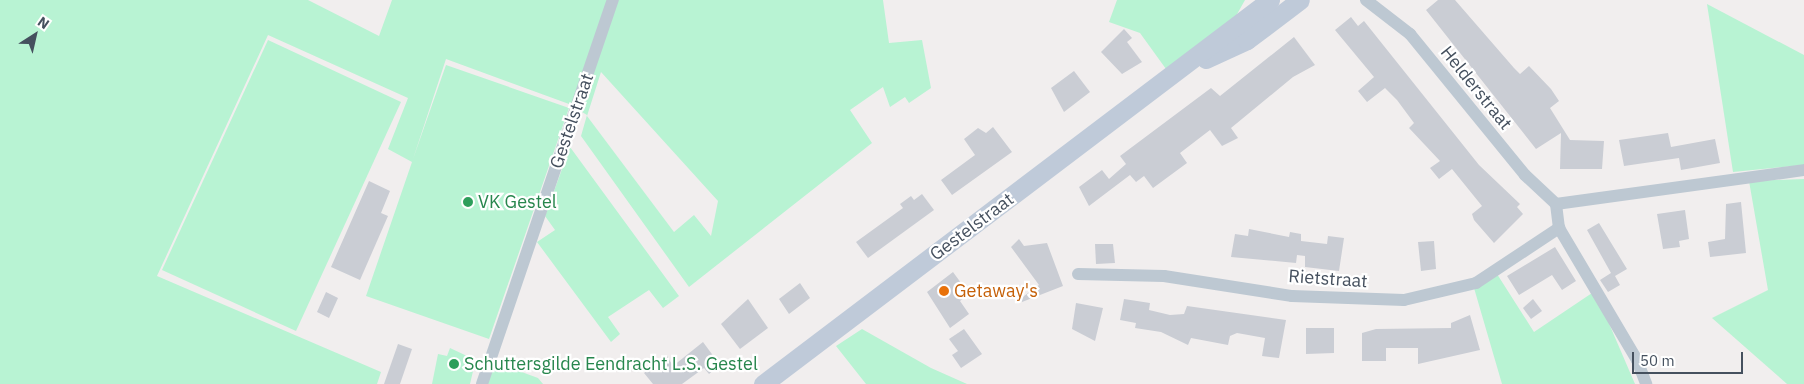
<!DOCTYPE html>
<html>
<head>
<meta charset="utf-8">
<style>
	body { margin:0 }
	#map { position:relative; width:1804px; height:384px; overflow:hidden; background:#f1eeee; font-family:"IBM Plex Sans",sans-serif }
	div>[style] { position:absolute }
	.green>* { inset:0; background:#b8f3d3 }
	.building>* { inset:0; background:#cacdd4 }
	.street>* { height:12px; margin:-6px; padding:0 6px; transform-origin:6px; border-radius:6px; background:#bdc8d2 }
	.secondary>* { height:19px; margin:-9.5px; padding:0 9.5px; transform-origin:9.5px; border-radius:9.5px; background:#bfcad9 }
	.dots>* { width:14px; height:14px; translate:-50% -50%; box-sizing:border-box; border:2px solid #fff; border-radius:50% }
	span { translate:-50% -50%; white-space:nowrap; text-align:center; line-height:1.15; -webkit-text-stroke:4.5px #fff; paint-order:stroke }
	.street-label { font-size:18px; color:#45505e }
	.leisure-label { font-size:18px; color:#27864d }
	.left { translate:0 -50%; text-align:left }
	.food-label { font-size:18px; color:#c56008 }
	.north { position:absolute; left:10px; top:10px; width:50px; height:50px; -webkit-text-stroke:4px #fff; paint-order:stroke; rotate:35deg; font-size:14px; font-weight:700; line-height:20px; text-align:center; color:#45505e }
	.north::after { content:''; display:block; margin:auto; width:18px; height:22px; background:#45505e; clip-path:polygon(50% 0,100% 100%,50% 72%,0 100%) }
	.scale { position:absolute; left:1632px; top:352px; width:111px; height:22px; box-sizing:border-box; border:2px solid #45505e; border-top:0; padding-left:6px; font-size:15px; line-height:18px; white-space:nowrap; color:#45505e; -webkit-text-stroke:4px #fff; paint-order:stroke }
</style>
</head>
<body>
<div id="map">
	<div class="green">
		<div style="clip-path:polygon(evenodd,0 0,308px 0,379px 36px,392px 0,883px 0,889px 43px,922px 40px,931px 88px,909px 103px,905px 97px,890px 107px,883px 87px,850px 110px,872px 143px,689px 287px,581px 136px,587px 115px,569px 104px,446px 59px,413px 159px,446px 65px,569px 108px,489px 339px,366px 296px,412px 162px,388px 149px,408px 98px,268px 35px,157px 276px,381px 372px,377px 384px,0 384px,0 0,601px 72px,718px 201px,711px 236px,694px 215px,674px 232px,587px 116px,601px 72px)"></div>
		<div style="clip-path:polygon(1117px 0,1245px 0,1236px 16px,1166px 69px,1140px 33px,1109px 22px)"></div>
		<div style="clip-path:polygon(1707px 4px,1804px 55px,1804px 165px,1733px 172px)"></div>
		<div style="clip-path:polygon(268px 40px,401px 102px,296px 331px,162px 270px)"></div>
		<div style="clip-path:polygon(570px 147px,679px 296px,663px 308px,649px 290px,608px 317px,620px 334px,611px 342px,537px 242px,555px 230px,545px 216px)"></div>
		<div style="clip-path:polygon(1804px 179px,1804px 384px,1787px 384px,1712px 318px,1768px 290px,1749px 181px)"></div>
		<div style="clip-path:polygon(1497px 274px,1534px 332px,1595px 291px,1635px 384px,1502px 384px,1474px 288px)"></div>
		<div style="clip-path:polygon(862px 329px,931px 368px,967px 384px,866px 384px,836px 346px)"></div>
		<div style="clip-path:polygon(450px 348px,467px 356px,474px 367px,470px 384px,432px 384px,438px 354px,447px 356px)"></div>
		<div style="clip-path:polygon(492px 361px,538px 378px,543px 384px,487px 384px)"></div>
	</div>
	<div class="building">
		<div style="clip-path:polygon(1438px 0,1455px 0,1514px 68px,1520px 74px,1529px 66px,1551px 89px,1559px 101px,1550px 108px,1570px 140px,1604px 141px,1602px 169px,1560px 169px,1561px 133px,1536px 149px,1426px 10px)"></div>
		<div style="clip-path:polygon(1351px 17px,1358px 26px,1364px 21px,1479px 165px,1520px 204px,1517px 207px,1523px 214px,1494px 243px,1474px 220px,1472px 214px,1482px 206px,1452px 169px,1439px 179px,1430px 168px,1440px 161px,1409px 128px,1414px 123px,1397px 100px,1385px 88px,1367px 102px,1358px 91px,1374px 77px,1335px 30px)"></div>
		<div style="clip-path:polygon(1124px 29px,1132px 38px,1127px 42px,1142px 62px,1122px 74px,1101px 52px)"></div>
		<div style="clip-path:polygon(1294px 37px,1315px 65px,1293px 77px,1231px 128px,1238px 138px,1222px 146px,1210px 130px,1180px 153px,1187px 163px,1153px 188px,1144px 176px,1136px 182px,1130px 175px,1089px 206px,1079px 187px,1102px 170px,1109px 179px,1126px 164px,1120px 156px,1211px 88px,1220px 96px)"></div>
		<div style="clip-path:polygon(1074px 71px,1090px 92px,1064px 112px,1051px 88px)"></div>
		<div style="clip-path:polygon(993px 127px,1012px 152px,952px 195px,941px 180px,975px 155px,964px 139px,978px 128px,986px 133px)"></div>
		<div style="clip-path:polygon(1668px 133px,1671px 147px,1715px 139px,1720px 163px,1681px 170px,1679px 158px,1624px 166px,1619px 140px)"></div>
		<div style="clip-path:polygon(369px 181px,390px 191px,381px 213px,388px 216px,360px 280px,331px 267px)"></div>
		<div style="clip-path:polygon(922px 194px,934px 210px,868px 258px,856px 242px,903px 208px,900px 204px,911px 196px,914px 200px)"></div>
		<div style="clip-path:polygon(1741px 202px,1746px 253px,1710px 257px,1708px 242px,1725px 239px,1726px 204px)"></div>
		<div style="clip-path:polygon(1685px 210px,1689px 239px,1679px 241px,1680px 247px,1663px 249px,1657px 214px)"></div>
		<div style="clip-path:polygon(1599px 223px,1627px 269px,1615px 276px,1620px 285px,1608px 292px,1600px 280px,1611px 273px,1587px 230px)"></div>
		<div style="clip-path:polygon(1249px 229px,1289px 237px,1290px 232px,1301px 234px,1301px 241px,1327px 244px,1328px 236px,1344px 238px,1339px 271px,1305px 267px,1305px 256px,1297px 255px,1296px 263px,1231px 257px,1235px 234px,1248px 236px)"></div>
		<div style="clip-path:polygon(1019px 239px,1024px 246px,1047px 243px,1063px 286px,1022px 302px,1020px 299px,1039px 285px,1011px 247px)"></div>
		<div style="clip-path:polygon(1434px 241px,1436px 269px,1421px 271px,1418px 242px)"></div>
		<div style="clip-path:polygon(1095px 244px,1113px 244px,1115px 263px,1096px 264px)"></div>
		<div style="clip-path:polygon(1555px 247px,1576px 281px,1562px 290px,1552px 275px,1519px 295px,1507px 276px)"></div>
		<div style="clip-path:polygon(953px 272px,964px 287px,960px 290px,965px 297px,960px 301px,969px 314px,950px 328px,927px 292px)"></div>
		<div style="clip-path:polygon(800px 283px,810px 298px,789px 314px,779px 299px)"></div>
		<div style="clip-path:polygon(326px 292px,338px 298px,329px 318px,317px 312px)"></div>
		<div style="clip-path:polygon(748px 299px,768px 328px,740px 349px,721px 324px)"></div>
		<div style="clip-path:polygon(1124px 299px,1150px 303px,1149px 310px,1170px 315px,1184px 314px,1187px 306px,1286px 320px,1279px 358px,1262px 356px,1265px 338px,1237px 333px,1230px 336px,1228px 345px,1191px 338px,1188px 345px,1161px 332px,1135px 328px,1136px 323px,1120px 320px)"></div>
		<div style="clip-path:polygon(1533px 299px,1542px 311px,1531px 319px,1523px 308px)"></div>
		<div style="clip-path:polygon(1076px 303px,1103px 308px,1095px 341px,1072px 329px)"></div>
		<div style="clip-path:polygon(1470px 315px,1480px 350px,1418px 364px,1418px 348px,1386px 348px,1386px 361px,1362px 361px,1362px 333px,1376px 329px,1451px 328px,1451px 323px)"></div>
		<div style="clip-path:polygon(1306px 328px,1334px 328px,1334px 353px,1306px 354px)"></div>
		<div style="clip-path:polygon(964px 329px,982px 354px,961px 368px,952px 355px,958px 351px,949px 339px)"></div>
		<div style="clip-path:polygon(703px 342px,720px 365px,709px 374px,704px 368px,682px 384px,653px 384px,644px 373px,667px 356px,673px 366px)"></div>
		<div style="clip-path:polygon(398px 344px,412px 349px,400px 384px,384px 384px)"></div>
	</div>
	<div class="street">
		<div style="left:1366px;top:0;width:56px;rotate:37.7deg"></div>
		<div style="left:1410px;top:34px;width:182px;rotate:50.8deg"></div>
		<div style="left:1525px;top:175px;width:42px;rotate:43.1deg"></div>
		<div style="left:1556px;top:204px;width:24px;rotate:83deg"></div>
		<div style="left:1559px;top:228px;width:153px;rotate:59.4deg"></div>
		<div style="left:1637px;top:360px;width:26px;rotate:69deg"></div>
		<div style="left:1556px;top:204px;width:250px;rotate:-7.8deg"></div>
		<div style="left:1078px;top:274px;width:86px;rotate:1.3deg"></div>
		<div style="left:1164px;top:276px;width:130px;rotate:8.9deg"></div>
		<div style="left:1292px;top:296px;width:112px;rotate:2deg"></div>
		<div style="left:1404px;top:300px;width:74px;rotate:-13.3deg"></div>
		<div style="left:1476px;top:283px;width:100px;rotate:-33.5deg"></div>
		<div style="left:482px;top:384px;width:406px;rotate:-71.2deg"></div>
	</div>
	<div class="secondary">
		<div style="left:1206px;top:59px;width:45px;rotate:-24.9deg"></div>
		<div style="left:1247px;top:40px;width:66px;rotate:-37deg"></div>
		<div style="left:763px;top:384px;width:636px;rotate:-37.14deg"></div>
	</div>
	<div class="dots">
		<div style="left:468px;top:202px;background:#2e9e5b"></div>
		<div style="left:944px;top:291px;background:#e8710a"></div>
		<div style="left:454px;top:364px;background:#2e9e5b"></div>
	</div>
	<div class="street-label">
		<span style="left:1476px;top:88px;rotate:51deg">Helderstraat</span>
		<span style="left:572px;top:121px;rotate:-71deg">Gestelstraat</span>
		<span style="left:972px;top:227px;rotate:-37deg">Gestelstraat</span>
		<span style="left:1328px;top:279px;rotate:4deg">Rietstraat</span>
	</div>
	<div class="leisure-label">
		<span class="left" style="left:478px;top:202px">VK Gestel</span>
		<span class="left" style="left:464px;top:364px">Schuttersgilde Eendracht L.S. Gestel</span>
	</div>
	<div class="food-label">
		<span class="left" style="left:954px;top:291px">Getaway's</span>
	</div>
	<div class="north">N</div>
	<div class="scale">50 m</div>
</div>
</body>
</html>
